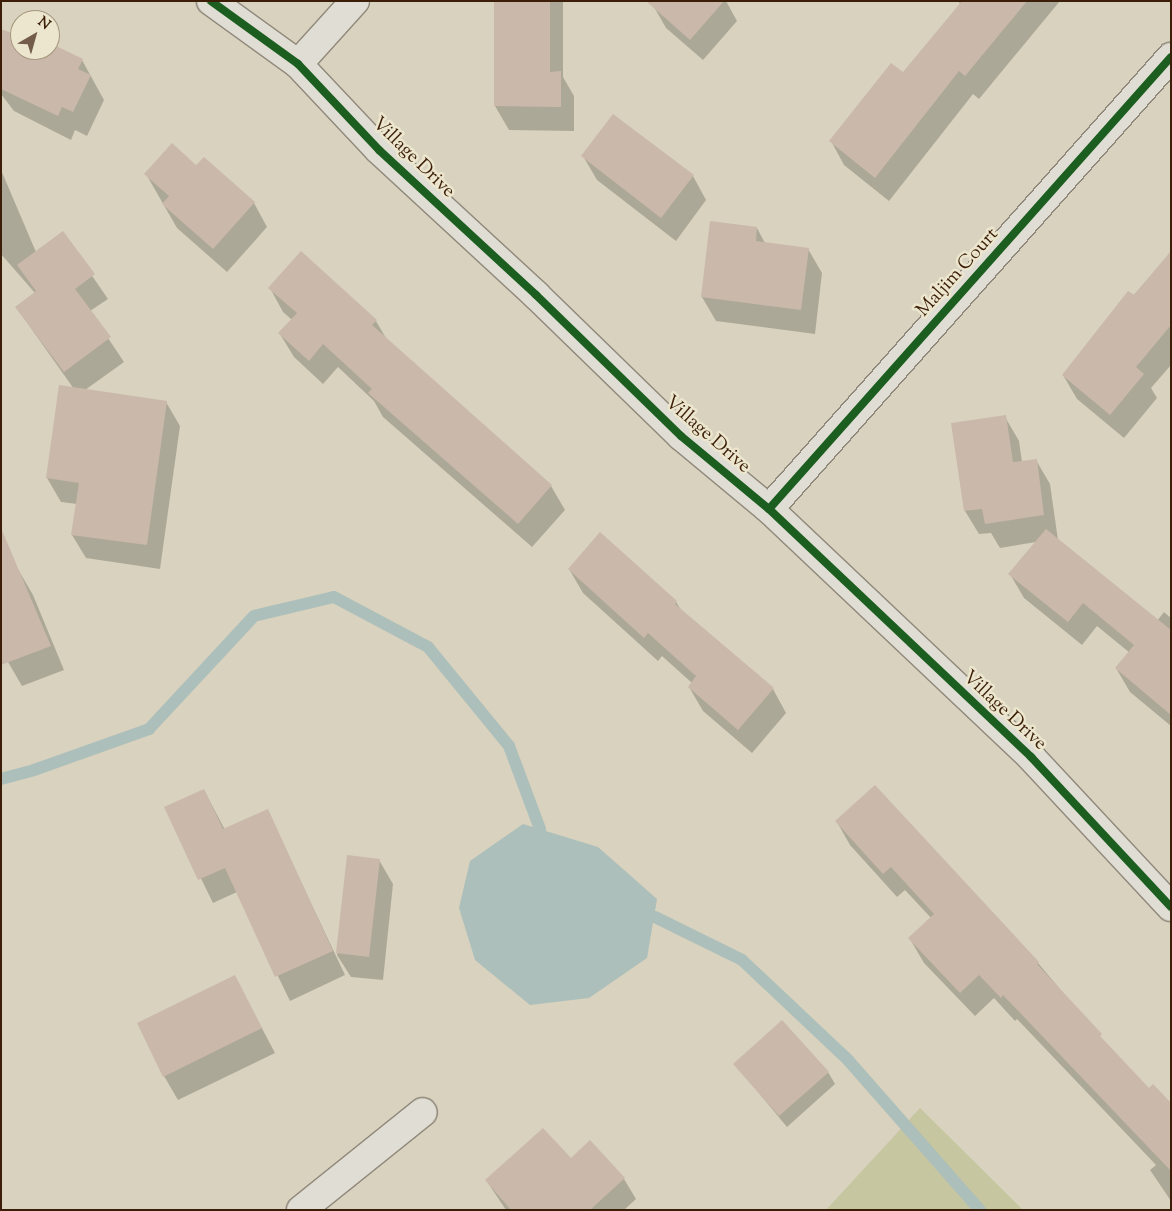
<!DOCTYPE html>
<html>
<head>
<meta charset="utf-8">
<style>
	body { margin:0 }
	#map { position:relative; width:1172px; height:1211px; overflow:hidden; background:#d8d2be; font-family:"Sorts Mill Goudy",serif }
	div>[style] { position:absolute }
	.green>* { inset:0; background:#c6c6a1 }
	.water>* { inset:0; background:#adbfba }
	.shadow>* { inset:0; background:#0003 }
	.stream>* { height:12px; margin:-6px; padding:0 6px; transform-origin:6px; border-radius:6px; background:#adbfba }
	.building>* { inset:0; background:#cab8ab }
	.roads { filter:drop-shadow(1px 0 #90887b) drop-shadow(-1px 0 #90887b) drop-shadow(0 1px #90887b) drop-shadow(0 -1px #90887b) }
	.minor>* { height:28px; margin:-14px; padding:0 14px; transform-origin:14px; border-radius:14px; background:#e0ded4 }
	.cycleway>* { height:8px; margin:-4px; padding:0 4px; transform-origin:4px; border-radius:4px; background:#1b5e20 }
	span { translate:-50% -50%; white-space:nowrap; text-align:center; line-height:1.15; -webkit-text-stroke:5px #ece6ce; paint-order:stroke }
	.street-label { font-size:19px; color:#3c1e08 }
	.frame { position:absolute; inset:0; border:2px solid #3c1e08; pointer-events:none }
	.north { position:absolute; left:10px; top:10px; width:50px; height:50px; box-sizing:border-box; background:#ece6ce; border:1px solid #a6967f; border-radius:50%; rotate:38deg; font-size:14px; font-weight:700; line-height:20px; text-align:center; color:#3c1e08 }
	.north::after { content:''; display:block; margin:auto; width:18px; height:22px; background:#735d48; clip-path:polygon(50% 0,100% 100%,50% 72%,0 100%) }
</style>
</head>
<body>
<div id="map">
	<div class="green">
		<div style="clip-path:polygon(920px 1108px,1023px 1210px,826px 1210px)"></div>
	</div>
	<div class="water">
		<div style="clip-path:polygon(523px 824px,598px 847px,657px 899px,647px 958px,589px 998px,530px 1005px,475px 960px,459px 908px,470px 861px)"></div>
	</div>
	<div class="shadow">
		<div style="clip-path:polygon(496px 1px,563px 1px,563px 77px,574px 96px,574px 131px,509px 130px,495px 106px)"></div>
		<div style="clip-path:polygon(659px 1px,726px 1px,737px 21px,703px 60px,666px 28px,654px 7px)"></div>
		<div style="clip-path:polygon(958px 1px,1060px 1px,979px 99px,973px 94px,889px 201px,844px 165px,831px 141px,903px 74px,961px 5px)"></div>
		<div style="clip-path:polygon(1px 35px,20px 39px,20px 50px,50px 50px,50px 44px,82px 60px,104px 100px,87px 136px,75px 130px,71px 140px,14px 111px,1px 94px)"></div>
		<div style="clip-path:polygon(583px 156px,693px 176px,706px 200px,676px 241px,597px 180px)"></div>
		<div style="clip-path:polygon(196px 167px,254px 203px,267px 227px,227px 272px,177px 228px,146px 174px)"></div>
		<div style="clip-path:polygon(1px 170px,36px 252px,62px 232px,108px 299px,90px 311px,124px 362px,85px 390px,166px 402px,180px 426px,160px 569px,86px 558px,72px 535px,77px 504px,61px 502px,47px 478px,74px 389px,16px 307px,35px 293px,1px 254px)"></div>
		<div style="clip-path:polygon(757px 228px,765px 243px,808px 249px,822px 273px,815px 334px,716px 321px,702px 297px)"></div>
		<div style="clip-path:polygon(1171px 253px,1171px 365px,1151px 388px,1157px 398px,1124px 438px,1077px 399px,1063px 375px)"></div>
		<div style="clip-path:polygon(270px 288px,376px 321px,387px 340px,551px 486px,565px 510px,532px 547px,383px 417px,374px 401px,338px 367px,323px 384px,294px 357px,280px 334px,292px 320px,283px 312px)"></div>
		<div style="clip-path:polygon(1005px 417px,1019px 441px,1022px 462px,1036px 460px,1050px 484px,1058px 540px,1157px 621px,1164px 612px,1171px 618px,1171px 726px,1130px 692px,1116px 668px,1130px 653px,1097px 626px,1082px 645px,1024px 598px,1010px 574px,1036px 542px,1000px 548px,991px 533px,979px 534px,965px 511px)"></div>
		<div style="clip-path:polygon(569px 569px,676px 602px,681px 610px,773px 689px,786px 713px,752px 753px,703px 711px,689px 687px,692px 683px,662px 656px,658px 661px,583px 593px)"></div>
		<div style="clip-path:polygon(19px 571px,33px 595px,64px 670px,22px 686px,8px 662px)"></div>
		<div style="clip-path:polygon(875px 787px,1038px 963px,1108px 1046px,1149px 1090px,1171px 1104px,1171px 1201px,1150px 1170px,1156px 1165px,1017px 1019px,1015px 1021px,994px 998px,975px 1016px,924px 963px,910px 939px,932px 919px,905px 890px,897px 897px,850px 845px,837px 822px)"></div>
		<div style="clip-path:polygon(204px 790px,225px 830px,267px 810px,345px 975px,290px 1001px,237px 892px,213px 903px,166px 807px)"></div>
		<div style="clip-path:polygon(348px 857px,379px 860px,393px 884px,383px 980px,351px 977px,337px 955px)"></div>
		<div style="clip-path:polygon(235px 977px,275px 1053px,178px 1100px,164px 1076px)"></div>
		<div style="clip-path:polygon(735px 1064px,828px 1072px,835px 1084px,787px 1127px)"></div>
		<div style="clip-path:polygon(590px 1142px,624px 1179px,636px 1199px,624px 1210px,506px 1210px,486px 1180px,571px 1160px)"></div>
	</div>
	<div class="stream">
		<div style="left:1px;top:779px;width:34px;rotate:-15deg"></div>
		<div style="left:34px;top:770px;width:122px;rotate:-19.6deg"></div>
		<div style="left:149px;top:729px;width:154px;rotate:-47.1deg"></div>
		<div style="left:254px;top:616px;width:82px;rotate:-13.4deg"></div>
		<div style="left:334px;top:597px;width:106px;rotate:28deg"></div>
		<div style="left:428px;top:647px;width:128px;rotate:50.7deg"></div>
		<div style="left:509px;top:746px;width:89px;rotate:69.5deg"></div>
		<div style="left:655px;top:917px;width:97px;rotate:26.3deg"></div>
		<div style="left:742px;top:960px;width:146px;rotate:43.3deg"></div>
		<div style="left:848px;top:1060px;width:200px;rotate:48.7deg"></div>
	</div>
	<div class="building">
		<div style="clip-path:polygon(494px 1px,550px 1px,550px 72px,561px 71px,561px 107px,494px 106px)"></div>
		<div style="clip-path:polygon(646px 1px,724px 1px,690px 40px)"></div>
		<div style="clip-path:polygon(962px 1px,1027px 1px,965px 76px,959px 71px,875px 178px,829px 141px,891px 63px,903px 72px)"></div>
		<div style="clip-path:polygon(1px 29px,20px 36px,20px 50px,50px 50px,50px 43px,83px 59px,78px 69px,91px 75px,73px 112px,62px 107px,58px 116px,1px 89px)"></div>
		<div style="clip-path:polygon(613px 114px,694px 175px,661px 218px,581px 156px)"></div>
		<div style="clip-path:polygon(172px 143px,196px 165px,204px 157px,255px 202px,213px 249px,162px 204px,169px 196px,144px 174px)"></div>
		<div style="clip-path:polygon(710px 221px,757px 227px,756px 241px,809px 248px,801px 310px,701px 297px)"></div>
		<div style="clip-path:polygon(63px 231px,95px 274px,75px 289px,111px 337px,64px 372px,15px 307px,36px 291px,17px 265px)"></div>
		<div style="clip-path:polygon(301px 251px,377px 320px,372px 325px,552px 485px,518px 524px,368px 393px,372px 389px,323px 344px,309px 361px,278px 333px,297px 313px,268px 288px)"></div>
		<div style="clip-path:polygon(1171px 251px,1171px 325px,1136px 367px,1144px 374px,1110px 415px,1062px 375px,1128px 291px,1134px 295px)"></div>
		<div style="clip-path:polygon(59px 385px,167px 401px,147px 545px,71px 535px,79px 483px,46px 478px)"></div>
		<div style="clip-path:polygon(1006px 415px,1013px 462px,1037px 459px,1044px 515px,985px 524px,982px 509px,964px 511px,951px 423px)"></div>
		<div style="clip-path:polygon(1px 528px,51px 646px,1px 665px)"></div>
		<div style="clip-path:polygon(1046px 529px,1171px 630px,1171px 715px,1115px 668px,1134px 645px,1083px 603px,1068px 622px,1008px 574px)"></div>
		<div style="clip-path:polygon(600px 532px,677px 601px,675px 604px,774px 688px,738px 730px,688px 687px,696px 676px,648px 633px,644px 638px,568px 569px)"></div>
		<div style="clip-path:polygon(875px 785px,1039px 962px,1037px 964px,1102px 1034px,1100px 1036px,1149px 1088px,1153px 1084px,1171px 1103px,1171px 1171px,1003px 995px,1001px 998px,979px 975px,960px 993px,908px 938px,934px 914px,891px 867px,883px 874px,835px 821px)"></div>
		<div style="clip-path:polygon(204px 789px,223px 829px,268px 809px,333px 951px,275px 977px,225px 868px,198px 880px,164px 807px)"></div>
		<div style="clip-path:polygon(347px 855px,380px 859px,369px 957px,336px 953px)"></div>
		<div style="clip-path:polygon(235px 975px,262px 1028px,163px 1077px,137px 1023px)"></div>
		<div style="clip-path:polygon(782px 1020px,829px 1072px,779px 1116px,733px 1064px)"></div>
		<div style="clip-path:polygon(543px 1128px,571px 1158px,590px 1140px,625px 1178px,590px 1210px,511px 1210px,485px 1180px)"></div>
	</div>
	<div class="roads">
		<div class="minor">
			<div style="left:211px;top:1px;width:107px;rotate:35.9deg"></div>
			<div style="left:298px;top:64px;width:118px;rotate:46.7deg"></div>
			<div style="left:379px;top:150px;width:214px;rotate:42.7deg"></div>
			<div style="left:536px;top:295px;width:202px;rotate:44.2deg"></div>
			<div style="left:681px;top:436px;width:114px;rotate:39.7deg"></div>
			<div style="left:769px;top:509px;width:361px;rotate:43.4deg"></div>
			<div style="left:1031px;top:757px;width:205px;rotate:47deg"></div>
			<div style="left:298px;top:64px;width:85px;rotate:-47.9deg"></div>
			<div style="left:769px;top:509px;width:605px;rotate:-48.35deg"></div>
			<div style="left:301px;top:1210px;width:156px;rotate:-38.8deg"></div>
		</div>
	</div>
	<div class="cycleway">
		<div style="left:211px;top:1px;width:107px;rotate:35.9deg"></div>
		<div style="left:298px;top:64px;width:118px;rotate:46.7deg"></div>
		<div style="left:379px;top:150px;width:214px;rotate:42.7deg"></div>
		<div style="left:536px;top:295px;width:202px;rotate:44.2deg"></div>
		<div style="left:681px;top:436px;width:114px;rotate:39.7deg"></div>
		<div style="left:769px;top:509px;width:361px;rotate:43.4deg"></div>
		<div style="left:1031px;top:757px;width:205px;rotate:47deg"></div>
		<div style="left:769px;top:509px;width:605px;rotate:-48.35deg"></div>
	</div>
	<div class="street-label">
		<span style="left:413px;top:158px;rotate:44deg">Village Drive</span>
		<span style="left:958px;top:273px;rotate:-48deg">Maljim Court</span>
		<span style="left:707px;top:435px;rotate:41deg">Village Drive</span>
		<span style="left:1004px;top:711px;rotate:43deg">Village Drive</span>
	</div>
	<div class="frame"></div>
	<div class="north">N</div>
</div>
</body>
</html>
